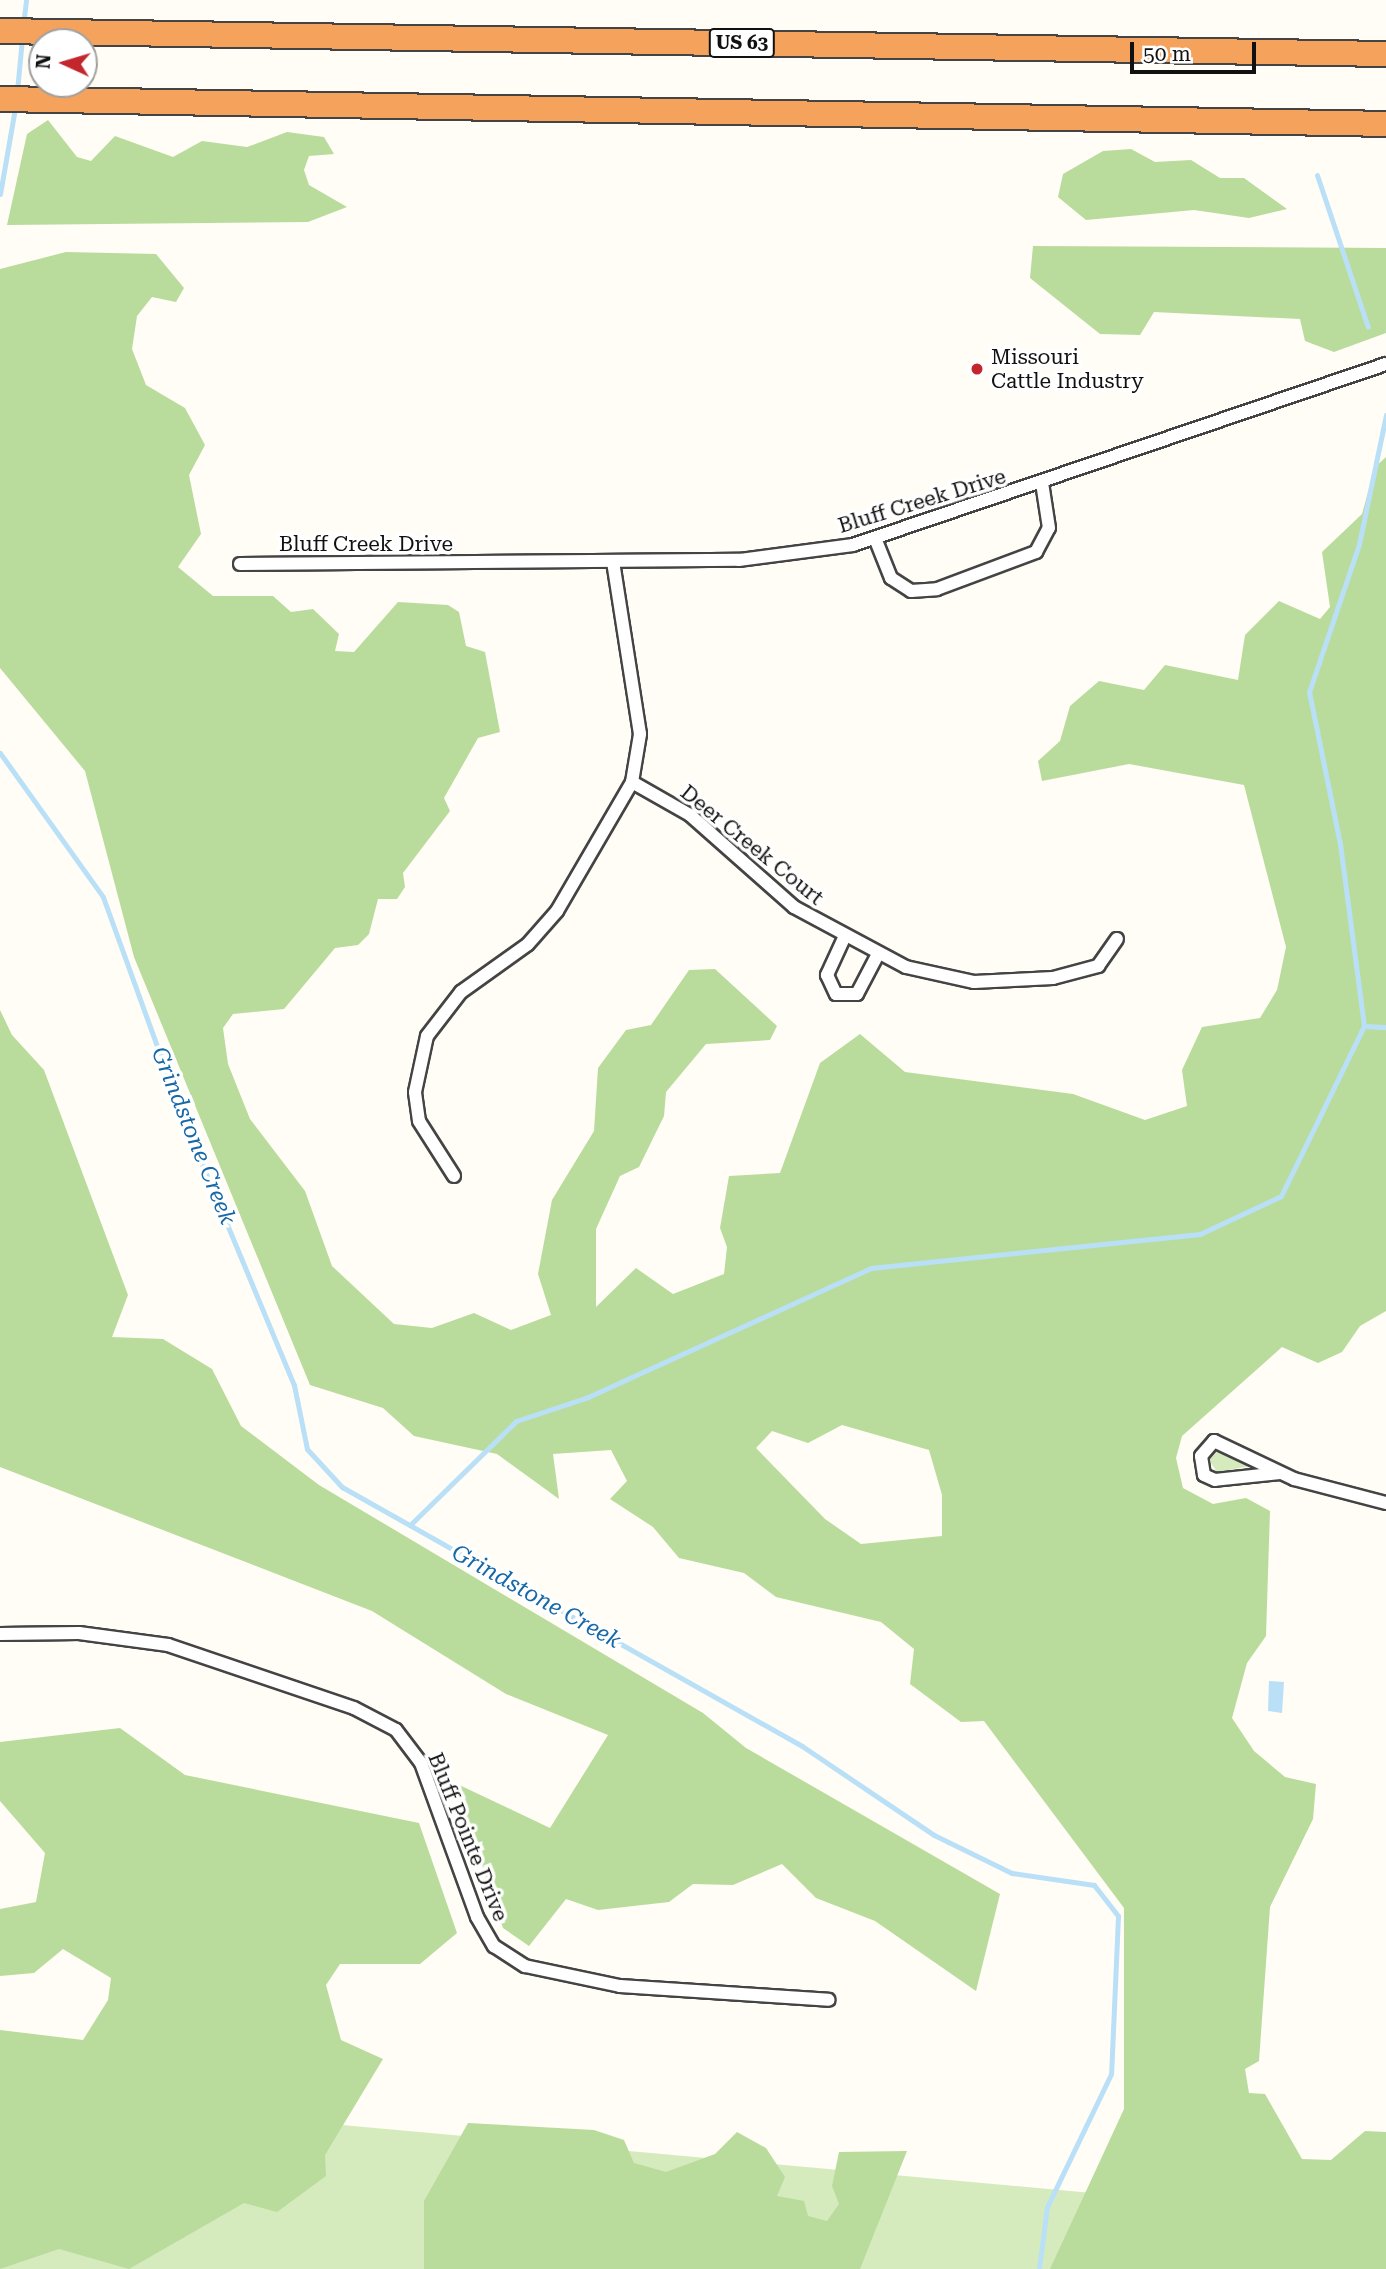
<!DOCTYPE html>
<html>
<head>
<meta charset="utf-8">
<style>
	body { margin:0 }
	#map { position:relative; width:1386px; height:2269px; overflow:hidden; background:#fffdf5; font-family:"Roboto Serif",serif }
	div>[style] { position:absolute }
	.green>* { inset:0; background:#d5ebbd }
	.forest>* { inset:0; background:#b9dc9c }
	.water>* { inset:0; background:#b9e0f7 }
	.stream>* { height:5px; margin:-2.5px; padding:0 2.5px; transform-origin:2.5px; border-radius:2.5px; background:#b9e0f7 }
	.roads { filter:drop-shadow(2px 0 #444) drop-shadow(-2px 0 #444) drop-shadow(0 2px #444) drop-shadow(0 -2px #444) }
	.street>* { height:12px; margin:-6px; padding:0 6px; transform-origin:6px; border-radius:6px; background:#fff }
	.highway>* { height:24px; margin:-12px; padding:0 12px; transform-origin:12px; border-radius:12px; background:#f5a25d }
	.dots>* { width:19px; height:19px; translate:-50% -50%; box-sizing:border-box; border:4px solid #fff; border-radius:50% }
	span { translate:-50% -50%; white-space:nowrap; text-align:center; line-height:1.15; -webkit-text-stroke:7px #fff; paint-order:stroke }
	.shield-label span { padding:2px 5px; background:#fff; border:2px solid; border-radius:5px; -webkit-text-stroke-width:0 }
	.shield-label { font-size:19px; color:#111; font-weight:700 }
	.poi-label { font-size:21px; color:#111 }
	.left { translate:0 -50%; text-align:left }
	.street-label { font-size:21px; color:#111 }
	.water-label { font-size:23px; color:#1768a6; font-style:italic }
	.north { position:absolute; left:28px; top:28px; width:70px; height:70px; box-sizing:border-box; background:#fff; border:2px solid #a0a0a0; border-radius:50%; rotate:274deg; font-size:19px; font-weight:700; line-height:28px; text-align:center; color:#111 }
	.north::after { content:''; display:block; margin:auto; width:24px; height:32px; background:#c4262e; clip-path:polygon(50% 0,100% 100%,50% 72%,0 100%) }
	.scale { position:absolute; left:1130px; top:42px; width:126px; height:32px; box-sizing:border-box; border:4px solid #111; border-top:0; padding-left:9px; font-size:21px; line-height:24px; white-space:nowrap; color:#111; -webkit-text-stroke:5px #fff; paint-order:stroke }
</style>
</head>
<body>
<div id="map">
	<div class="green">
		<div style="clip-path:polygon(1218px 1451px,1251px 1463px,1251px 1466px,1217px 1472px,1209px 1460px)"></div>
		<div style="clip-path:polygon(0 2094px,1114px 2195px,1083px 2269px,0 2269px)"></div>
	</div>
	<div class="forest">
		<div style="clip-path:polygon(48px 120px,77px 157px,91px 161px,115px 136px,173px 157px,202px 141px,247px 147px,287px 132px,324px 137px,334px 154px,309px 156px,304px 170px,309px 185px,347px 207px,308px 222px,7px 225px,27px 134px)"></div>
		<div style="clip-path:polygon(1131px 149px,1155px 162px,1191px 160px,1220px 178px,1244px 178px,1287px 209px,1249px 218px,1194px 210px,1086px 220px,1058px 197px,1063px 174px,1103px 151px)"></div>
		<div style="clip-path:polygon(1033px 246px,1386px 248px,1386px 333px,1334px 352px,1305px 341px,1300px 319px,1154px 312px,1140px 335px,1100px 334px,1030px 278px)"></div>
		<div style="clip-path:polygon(evenodd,66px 252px,156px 254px,184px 288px,176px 302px,152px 297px,137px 316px,132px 349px,146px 385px,185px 408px,205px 445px,189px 475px,201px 534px,178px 567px,213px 596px,273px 596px,291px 612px,313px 609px,339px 634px,335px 651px,354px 652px,398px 602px,448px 605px,459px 612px,466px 646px,485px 652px,500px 732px,478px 738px,444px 798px,450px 811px,403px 873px,405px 887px,397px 899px,378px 899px,369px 934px,358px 945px,335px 948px,284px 1009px,233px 1014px,223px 1028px,228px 1064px,250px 1119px,305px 1191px,332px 1266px,394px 1324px,432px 1328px,474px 1313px,511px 1330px,551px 1315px,538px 1274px,552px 1200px,594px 1131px,598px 1068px,626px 1030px,651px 1025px,689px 970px,715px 969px,777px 1026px,770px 1040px,706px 1044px,666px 1092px,664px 1116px,639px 1167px,620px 1176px,596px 1229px,596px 1307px,636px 1268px,673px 1294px,724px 1274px,727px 1247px,720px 1228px,729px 1176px,780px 1173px,820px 1063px,860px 1034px,905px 1072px,1073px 1094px,1145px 1120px,1187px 1106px,1182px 1070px,1202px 1027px,1260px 1018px,1277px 990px,1286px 947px,1244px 785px,1129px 764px,1042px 781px,1038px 761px,1060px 741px,1070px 706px,1099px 681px,1144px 690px,1165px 665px,1238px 680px,1245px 635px,1279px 601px,1320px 619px,1330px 607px,1322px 552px,1362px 514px,1375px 467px,1386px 457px,1386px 1311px,1360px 1326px,1342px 1352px,1318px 1363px,1282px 1347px,1182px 1436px,1176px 1458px,1183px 1488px,1213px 1504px,1246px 1498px,1270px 1511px,1266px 1636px,1247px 1663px,1232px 1718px,1254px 1751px,1285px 1777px,1316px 1784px,1313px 1819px,1270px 1907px,1259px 2061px,1245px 2069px,1249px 2093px,1265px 2094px,1302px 2159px,1331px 2160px,1365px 2131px,1386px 2132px,1386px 2269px,1050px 2269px,1124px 2109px,1124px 1908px,984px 1721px,961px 1722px,910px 1684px,914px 1649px,881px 1622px,776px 1597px,744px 1573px,679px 1558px,653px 1527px,610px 1499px,627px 1481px,611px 1450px,553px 1454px,559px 1499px,497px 1454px,414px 1436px,383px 1408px,310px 1385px,134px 957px,85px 771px,0 668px,0 269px,66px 252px,842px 1425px,929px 1450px,942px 1495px,942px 1536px,861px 1544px,825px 1519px,756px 1448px,772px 1431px,808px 1443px,842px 1425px)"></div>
		<div style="clip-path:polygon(0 1010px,12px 1035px,44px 1070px,128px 1295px,112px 1337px,163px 1339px,212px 1369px,241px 1426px,319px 1485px,703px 1713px,746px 1748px,1000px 1894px,976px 1991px,875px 1921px,816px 1898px,782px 1864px,733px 1885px,693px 1884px,669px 1902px,598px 1910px,566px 1899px,529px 1946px,503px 1928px,453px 1782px,550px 1828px,608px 1735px,506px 1694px,372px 1611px,0 1467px)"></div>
		<div style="clip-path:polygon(120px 1728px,185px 1775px,419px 1823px,457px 1933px,420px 1964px,340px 1964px,326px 1985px,341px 2040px,383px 2059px,325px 2155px,326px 2176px,277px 2212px,244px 2203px,129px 2269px,59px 2249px,0 2269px,0 2030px,83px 2040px,108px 2000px,111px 1978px,63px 1949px,34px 1973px,0 1976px,0 1909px,36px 1902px,45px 1853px,0 1801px,0 1742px)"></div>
		<div style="clip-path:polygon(468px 2123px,594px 2130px,624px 2140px,634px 2163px,666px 2172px,715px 2154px,737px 2132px,766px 2148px,785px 2177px,777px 2196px,804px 2201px,808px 2216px,827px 2221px,839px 2204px,832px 2186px,839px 2152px,907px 2151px,860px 2269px,424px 2269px,424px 2201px)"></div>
	</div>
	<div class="water">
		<div style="clip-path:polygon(1269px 1681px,1284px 1682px,1282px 1713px,1268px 1711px)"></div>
	</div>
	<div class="stream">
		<div style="left:23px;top:25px;width:25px;rotate:-83deg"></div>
		<div style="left:17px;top:91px;width:53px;rotate:-84.6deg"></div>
		<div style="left:1317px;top:175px;width:160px;rotate:71.5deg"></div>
		<div style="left:0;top:194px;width:87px;rotate:-80.1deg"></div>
		<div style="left:0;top:753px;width:177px;rotate:54.4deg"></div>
		<div style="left:103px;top:897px;width:238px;rotate:70.1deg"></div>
		<div style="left:184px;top:1121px;width:286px;rotate:67.4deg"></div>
		<div style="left:294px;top:1385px;width:65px;rotate:78.5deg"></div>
		<div style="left:307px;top:1449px;width:52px;rotate:47.4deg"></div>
		<div style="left:342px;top:1487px;width:528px;rotate:29.38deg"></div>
		<div style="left:802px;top:1746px;width:159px;rotate:34deg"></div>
		<div style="left:934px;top:1835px;width:87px;rotate:26deg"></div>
		<div style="left:1012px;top:1873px;width:83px;rotate:8.3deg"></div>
		<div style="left:1094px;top:1885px;width:39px;rotate:52deg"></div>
		<div style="left:1118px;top:1916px;width:158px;rotate:92.5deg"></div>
		<div style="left:1111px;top:2074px;width:148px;rotate:115.7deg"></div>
		<div style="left:1047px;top:2207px;width:63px;rotate:97.4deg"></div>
		<div style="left:1364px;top:1026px;width:184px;rotate:-97.5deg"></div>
		<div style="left:1340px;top:844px;width:155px;rotate:-101.5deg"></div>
		<div style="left:1309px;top:692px;width:156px;rotate:-71.3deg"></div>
		<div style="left:1359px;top:544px;width:132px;rotate:-78.2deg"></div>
		<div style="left:411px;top:1524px;width:147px;rotate:-44.4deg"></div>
		<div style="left:516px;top:1421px;width:76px;rotate:-18.4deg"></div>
		<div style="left:588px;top:1397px;width:311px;rotate:-24.5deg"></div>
		<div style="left:871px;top:1268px;width:331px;rotate:-5.9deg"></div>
		<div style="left:1200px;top:1234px;width:89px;rotate:-25.1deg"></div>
		<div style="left:1281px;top:1196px;width:189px;rotate:-64deg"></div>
		<div style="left:1364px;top:1026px;width:22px;rotate:3deg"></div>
	</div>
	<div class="roads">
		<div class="street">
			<div style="left:875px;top:538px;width:43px;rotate:68.2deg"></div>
			<div style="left:891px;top:578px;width:24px;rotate:33deg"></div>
			<div style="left:911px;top:591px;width:26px;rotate:-4deg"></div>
			<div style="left:937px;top:589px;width:106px;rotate:-20.5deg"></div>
			<div style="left:1036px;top:552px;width:27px;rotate:-62deg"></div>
			<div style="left:1049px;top:528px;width:46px;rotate:-98.8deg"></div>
			<div style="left:240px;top:564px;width:499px;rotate:-0.5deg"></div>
			<div style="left:739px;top:560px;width:115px;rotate:-7.5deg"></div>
			<div style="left:853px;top:545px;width:563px;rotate:-18.76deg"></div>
			<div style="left:632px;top:782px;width:67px;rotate:29.6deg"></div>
			<div style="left:690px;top:815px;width:139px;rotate:41.5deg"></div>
			<div style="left:794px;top:907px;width:127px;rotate:28.2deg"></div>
			<div style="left:906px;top:967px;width:70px;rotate:12.4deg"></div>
			<div style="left:974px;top:982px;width:79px;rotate:-2.9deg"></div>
			<div style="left:1053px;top:978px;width:47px;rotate:-14.9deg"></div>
			<div style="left:1098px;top:966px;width:33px;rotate:-55deg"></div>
			<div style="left:844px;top:938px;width:41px;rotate:114.7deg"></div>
			<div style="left:827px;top:975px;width:21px;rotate:65deg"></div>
			<div style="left:836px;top:994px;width:21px"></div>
			<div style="left:857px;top:994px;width:45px;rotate:-62.3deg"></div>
			<div style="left:454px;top:1176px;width:65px;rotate:-122.5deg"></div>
			<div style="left:419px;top:1121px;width:29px;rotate:-98deg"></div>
			<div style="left:415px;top:1092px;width:57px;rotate:-77.9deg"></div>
			<div style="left:427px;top:1036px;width:56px;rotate:-52.3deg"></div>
			<div style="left:461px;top:992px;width:82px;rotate:-35.6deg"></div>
			<div style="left:528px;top:944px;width:44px;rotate:-48.7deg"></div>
			<div style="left:557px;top:911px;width:149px;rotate:-59.8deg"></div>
			<div style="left:632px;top:782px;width:49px;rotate:-80.5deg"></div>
			<div style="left:640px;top:734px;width:174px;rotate:-98.9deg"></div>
			<div style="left:1280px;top:1473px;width:65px;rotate:173.9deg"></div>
			<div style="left:1215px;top:1480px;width:12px;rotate:-156deg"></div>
			<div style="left:1204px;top:1475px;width:19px;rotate:-99deg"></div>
			<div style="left:1201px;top:1456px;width:20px;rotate:-49deg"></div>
			<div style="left:1214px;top:1441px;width:89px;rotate:25.4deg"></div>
			<div style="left:1294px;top:1479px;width:95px;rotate:14.6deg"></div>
			<div style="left:0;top:1634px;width:79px;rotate:-0.7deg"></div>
			<div style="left:79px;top:1633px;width:90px;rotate:7.7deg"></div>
			<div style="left:168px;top:1645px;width:196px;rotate:18.7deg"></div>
			<div style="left:354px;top:1708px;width:47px;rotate:27.6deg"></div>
			<div style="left:396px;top:1730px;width:41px;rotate:52.9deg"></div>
			<div style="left:421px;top:1763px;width:164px;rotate:70deg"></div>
			<div style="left:477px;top:1917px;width:34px;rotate:60deg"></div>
			<div style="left:494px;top:1946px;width:37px;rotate:33deg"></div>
			<div style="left:525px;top:1966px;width:97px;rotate:11.9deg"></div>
			<div style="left:620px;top:1986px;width:209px;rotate:3.8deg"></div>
		</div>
		<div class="highway">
			<div style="left:0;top:31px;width:1386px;rotate:0.95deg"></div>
			<div style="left:0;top:99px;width:1386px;rotate:1.03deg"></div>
		</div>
	</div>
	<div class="dots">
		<div style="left:977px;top:369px;background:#c4262e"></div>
	</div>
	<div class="shield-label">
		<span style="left:742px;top:43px">US 63</span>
	</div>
	<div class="poi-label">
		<span class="left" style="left:991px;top:369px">Missouri<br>Cattle Industry</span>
	</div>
	<div class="street-label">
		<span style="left:922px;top:501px;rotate:-17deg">Bluff Creek Drive</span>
		<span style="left:366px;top:544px">Bluff Creek Drive</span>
		<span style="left:752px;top:845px;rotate:39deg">Deer Creek Court</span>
		<span style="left:468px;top:1837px;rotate:68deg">Bluff Pointe Drive</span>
	</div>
	<div class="water-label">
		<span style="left:193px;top:1136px;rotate:68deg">Grindstone Creek</span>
		<span style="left:536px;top:1597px;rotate:29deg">Grindstone Creek</span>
	</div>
	<div class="north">N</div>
	<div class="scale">50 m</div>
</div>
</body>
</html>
